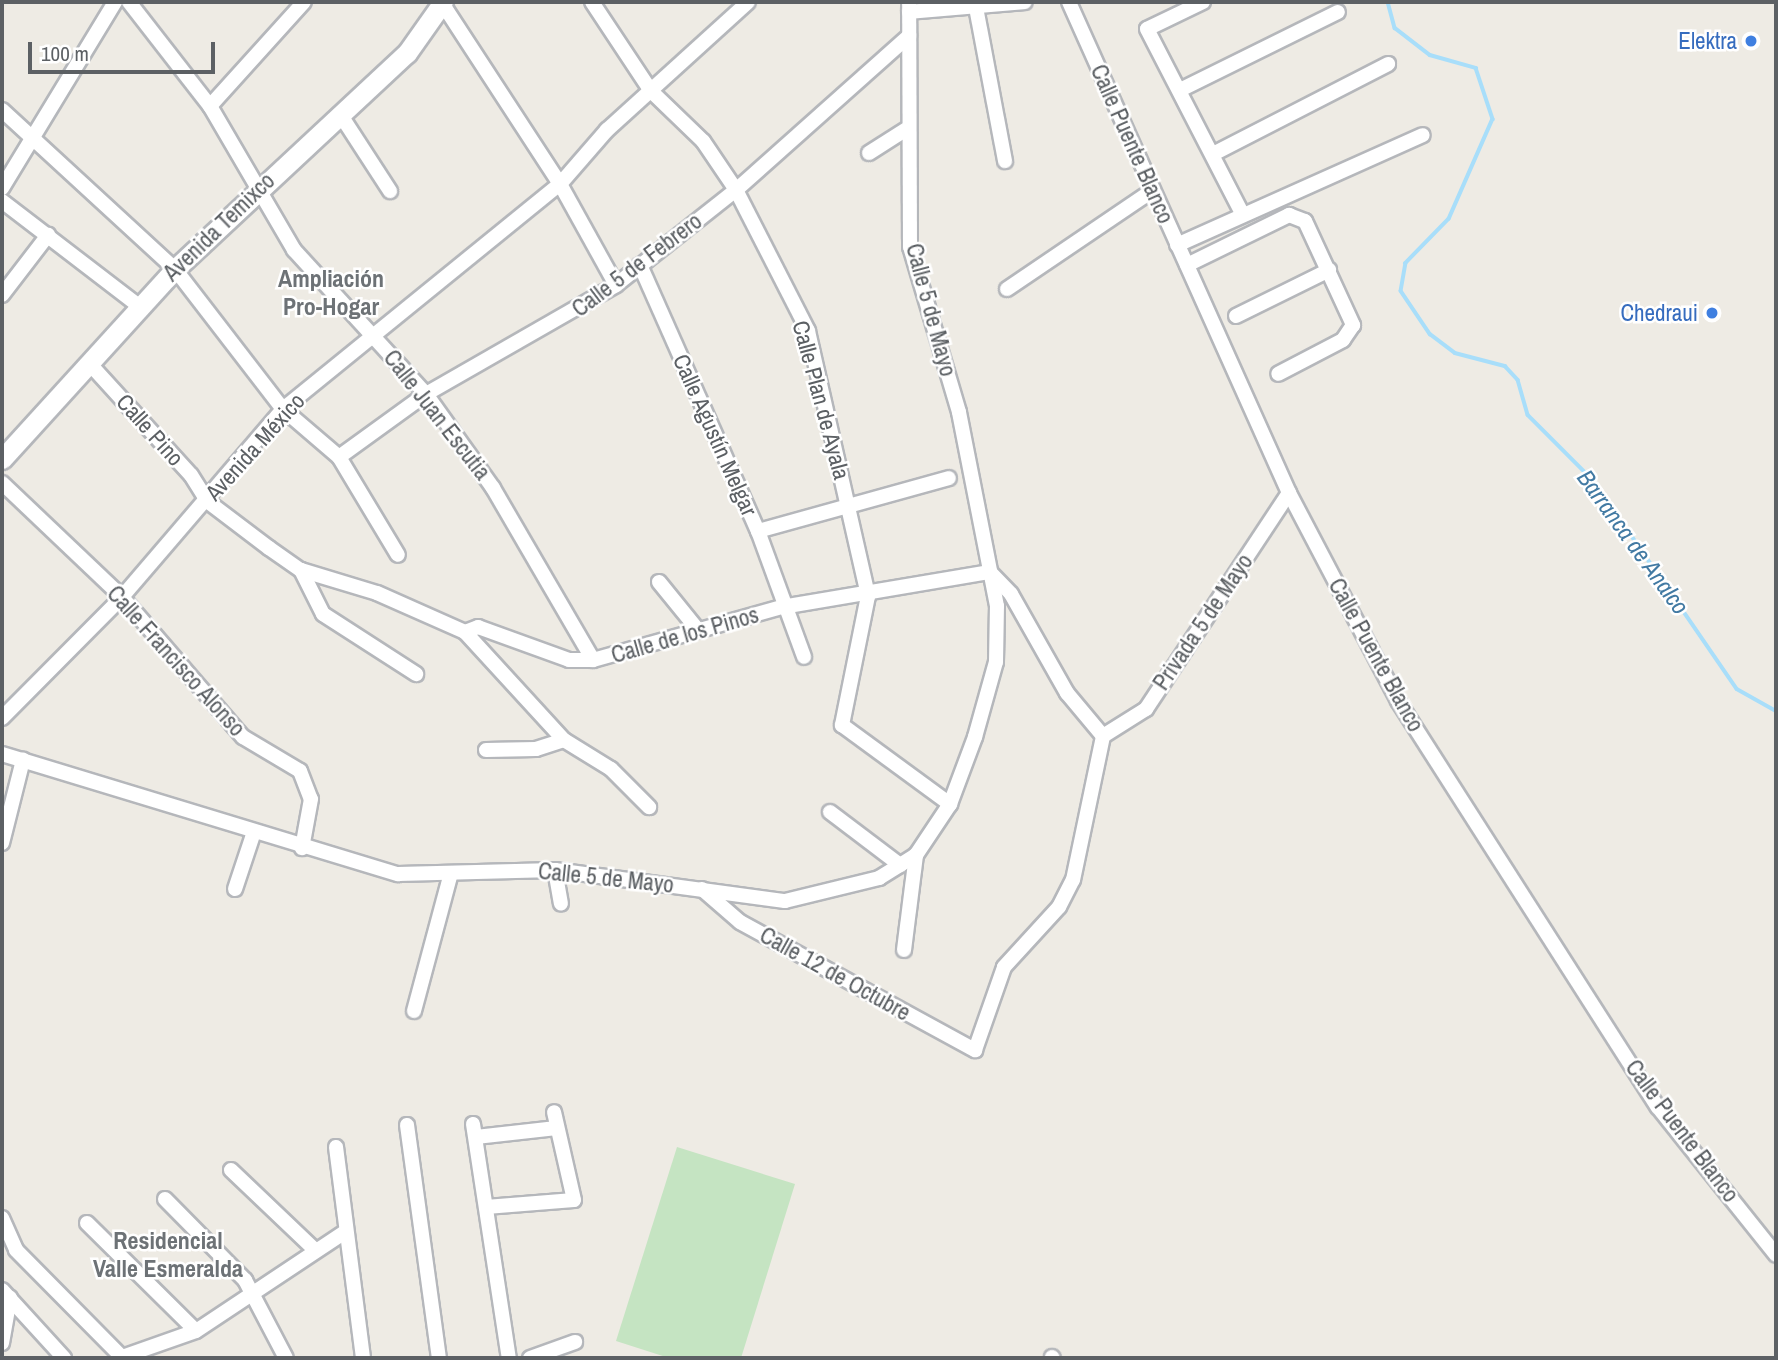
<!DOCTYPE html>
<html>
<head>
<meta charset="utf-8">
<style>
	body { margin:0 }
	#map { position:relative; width:1778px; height:1360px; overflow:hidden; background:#eeebe4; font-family:"Archivo Narrow",sans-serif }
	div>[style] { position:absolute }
	.green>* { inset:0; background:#c5e4c2 }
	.stream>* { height:3.5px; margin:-1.75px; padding:0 1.75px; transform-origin:1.75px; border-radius:1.75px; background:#a8defa }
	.roads { filter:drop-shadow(2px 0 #b5b7bb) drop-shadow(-2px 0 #b5b7bb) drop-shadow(0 2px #b5b7bb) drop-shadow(0 -2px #b5b7bb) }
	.minor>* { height:14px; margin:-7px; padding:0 7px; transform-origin:7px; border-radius:7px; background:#fff }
	.secondary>* { height:19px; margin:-9.5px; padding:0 9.5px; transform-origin:9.5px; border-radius:9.5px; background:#fff }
	.dots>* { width:19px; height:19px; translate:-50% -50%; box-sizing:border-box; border:4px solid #fff; border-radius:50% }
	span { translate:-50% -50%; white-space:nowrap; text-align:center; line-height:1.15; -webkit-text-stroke:5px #fff; paint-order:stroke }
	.shop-label { font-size:23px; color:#366cbe }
	.right { translate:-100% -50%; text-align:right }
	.street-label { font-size:23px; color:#5c6064 }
	.neighbourhood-label { font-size:24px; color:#6d7276; font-weight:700 }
	.water-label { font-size:24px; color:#427aa3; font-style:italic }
	.frame { position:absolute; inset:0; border:4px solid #5c6064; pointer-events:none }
	.scale { position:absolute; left:28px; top:42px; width:187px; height:32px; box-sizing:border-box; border:4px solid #5c6064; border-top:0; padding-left:9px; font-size:21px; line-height:24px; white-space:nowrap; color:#5c6064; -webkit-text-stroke:5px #fff; paint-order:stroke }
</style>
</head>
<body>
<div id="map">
	<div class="green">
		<div style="clip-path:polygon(677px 1147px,795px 1184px,741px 1358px,669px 1358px,616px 1341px)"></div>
	</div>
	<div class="stream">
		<div style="left:1388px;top:2px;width:27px;rotate:75deg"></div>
		<div style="left:1395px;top:28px;width:44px;rotate:37.6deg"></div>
		<div style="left:1430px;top:55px;width:48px;rotate:15.8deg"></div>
		<div style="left:1476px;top:68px;width:54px;rotate:71.6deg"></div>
		<div style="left:1493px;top:119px;width:109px;rotate:113.7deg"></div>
		<div style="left:1449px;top:219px;width:62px;rotate:134.3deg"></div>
		<div style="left:1406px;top:263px;width:28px;rotate:100deg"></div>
		<div style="left:1401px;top:291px;width:52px;rotate:56deg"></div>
		<div style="left:1430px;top:334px;width:31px;rotate:37deg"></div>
		<div style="left:1455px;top:353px;width:52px;rotate:14.6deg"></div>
		<div style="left:1505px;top:366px;width:19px;rotate:47deg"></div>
		<div style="left:1518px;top:380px;width:36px;rotate:74deg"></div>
		<div style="left:1528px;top:415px;width:93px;rotate:45deg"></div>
		<div style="left:1594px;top:481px;width:252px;rotate:55.5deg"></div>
		<div style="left:1737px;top:689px;width:45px;rotate:29.4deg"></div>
	</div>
	<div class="roads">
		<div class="minor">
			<div style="left:129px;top:2px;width:132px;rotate:52.1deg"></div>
			<div style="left:210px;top:106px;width:167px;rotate:59.7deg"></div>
			<div style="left:294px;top:250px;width:195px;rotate:47.5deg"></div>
			<div style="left:426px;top:394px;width:115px;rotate:54.5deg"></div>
			<div style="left:493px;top:488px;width:199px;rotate:59.8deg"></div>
			<div style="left:592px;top:2px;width:107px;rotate:56.5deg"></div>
			<div style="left:651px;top:91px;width:72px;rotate:43.9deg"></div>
			<div style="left:703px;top:141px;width:59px;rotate:56deg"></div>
			<div style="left:736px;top:190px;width:158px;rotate:62.9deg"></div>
			<div style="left:808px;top:331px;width:272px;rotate:77.2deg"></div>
			<div style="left:868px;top:596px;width:132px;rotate:101.4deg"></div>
			<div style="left:842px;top:725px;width:134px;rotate:36.2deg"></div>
			<div style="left:975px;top:2px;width:162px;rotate:79.3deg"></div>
			<div style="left:1069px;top:2px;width:538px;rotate:65.86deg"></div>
			<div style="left:1289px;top:493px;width:235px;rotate:62.3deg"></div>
			<div style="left:1398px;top:701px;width:482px;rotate:57.4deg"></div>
			<div style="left:1658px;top:1107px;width:189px;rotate:51.4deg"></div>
			<div style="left:1203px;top:2px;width:62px;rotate:154.3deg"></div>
			<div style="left:1147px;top:29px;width:205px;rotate:62.7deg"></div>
			<div style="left:442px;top:3px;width:216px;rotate:56.9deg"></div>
			<div style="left:560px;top:184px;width:115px;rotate:61deg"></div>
			<div style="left:909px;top:12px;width:116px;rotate:-4.9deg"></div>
			<div style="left:1180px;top:90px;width:176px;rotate:-26.3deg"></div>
			<div style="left:210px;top:106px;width:140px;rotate:-47.9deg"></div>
			<div style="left:2px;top:110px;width:235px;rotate:42.6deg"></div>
			<div style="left:175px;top:269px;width:177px;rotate:52.4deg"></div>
			<div style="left:283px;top:409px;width:74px;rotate:40.6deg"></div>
			<div style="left:339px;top:457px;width:114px;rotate:59deg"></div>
			<div style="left:340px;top:114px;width:92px;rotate:57deg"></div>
			<div style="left:869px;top:153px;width:43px;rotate:-32.6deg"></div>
			<div style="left:1213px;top:154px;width:197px;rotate:-27.2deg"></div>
			<div style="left:2px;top:188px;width:218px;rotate:-58.7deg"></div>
			<div style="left:2px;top:201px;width:173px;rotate:37.5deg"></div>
			<div style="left:1177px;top:245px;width:269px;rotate:-24.1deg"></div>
			<div style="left:640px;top:265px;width:291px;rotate:66.1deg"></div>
			<div style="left:758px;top:531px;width:134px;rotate:69.9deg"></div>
			<div style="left:1187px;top:265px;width:114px;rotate:-26.1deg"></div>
			<div style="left:1289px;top:215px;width:17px;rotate:21deg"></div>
			<div style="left:1305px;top:221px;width:115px;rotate:65.2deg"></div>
			<div style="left:1353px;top:325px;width:18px;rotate:124deg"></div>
			<div style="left:1343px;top:340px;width:73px;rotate:152.4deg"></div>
			<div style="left:1007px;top:289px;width:176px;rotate:-34.1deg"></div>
			<div style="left:2px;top:295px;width:76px;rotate:-52.5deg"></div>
			<div style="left:1236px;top:316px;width:104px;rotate:-26.3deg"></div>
			<div style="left:89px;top:363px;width:151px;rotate:47.7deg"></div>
			<div style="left:191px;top:475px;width:31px;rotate:58deg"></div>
			<div style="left:207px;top:501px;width:78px;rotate:37.2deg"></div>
			<div style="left:269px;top:548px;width:39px;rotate:35deg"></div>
			<div style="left:301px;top:570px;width:79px;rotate:16.8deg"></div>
			<div style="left:377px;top:593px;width:96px;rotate:23.9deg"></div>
			<div style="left:465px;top:632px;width:14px;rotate:-21deg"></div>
			<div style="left:478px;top:627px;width:97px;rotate:19.9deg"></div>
			<div style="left:569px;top:660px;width:24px"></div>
			<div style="left:593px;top:660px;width:196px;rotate:-15.7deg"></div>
			<div style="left:782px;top:607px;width:211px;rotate:-9.6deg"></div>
			<div style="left:990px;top:572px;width:30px;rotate:46deg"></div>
			<div style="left:1011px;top:594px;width:114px;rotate:60.5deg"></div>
			<div style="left:1067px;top:693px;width:56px;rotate:50.1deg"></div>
			<div style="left:339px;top:457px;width:107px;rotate:-35.9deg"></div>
			<div style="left:426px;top:394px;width:219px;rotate:-29.8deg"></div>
			<div style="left:616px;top:285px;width:153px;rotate:-38.4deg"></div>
			<div style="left:736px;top:190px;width:232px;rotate:-41.7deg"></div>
			<div style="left:2px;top:483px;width:166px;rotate:43.5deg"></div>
			<div style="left:122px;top:597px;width:185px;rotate:49.2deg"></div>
			<div style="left:243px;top:737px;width:66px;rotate:30.8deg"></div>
			<div style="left:300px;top:771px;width:30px;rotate:69deg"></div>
			<div style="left:311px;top:799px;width:50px;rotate:100.4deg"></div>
			<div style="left:758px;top:531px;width:198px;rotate:-15.5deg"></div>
			<div style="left:301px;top:570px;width:49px;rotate:63.4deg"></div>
			<div style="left:323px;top:614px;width:111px;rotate:32.8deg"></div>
			<div style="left:659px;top:582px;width:62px;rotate:50.9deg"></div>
			<div style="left:465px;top:632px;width:147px;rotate:47.5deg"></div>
			<div style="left:564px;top:740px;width:55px;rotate:31.7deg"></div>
			<div style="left:611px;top:769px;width:54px;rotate:45deg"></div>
			<div style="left:2px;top:718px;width:170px;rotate:-45.2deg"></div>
			<div style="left:122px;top:597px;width:248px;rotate:-49.4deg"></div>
			<div style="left:283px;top:409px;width:357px;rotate:-39.1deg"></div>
			<div style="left:560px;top:184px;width:72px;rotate:-49deg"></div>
			<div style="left:607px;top:130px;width:190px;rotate:-42.2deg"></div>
			<div style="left:1103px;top:736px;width:51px;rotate:-32.1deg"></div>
			<div style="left:1146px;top:709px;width:259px;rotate:-56.5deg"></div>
			<div style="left:486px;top:750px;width:50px;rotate:-1.1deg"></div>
			<div style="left:536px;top:749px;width:29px;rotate:-18deg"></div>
			<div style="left:2px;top:754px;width:414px;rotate:16.9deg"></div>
			<div style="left:398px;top:874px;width:157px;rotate:-1.5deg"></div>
			<div style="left:555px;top:870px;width:232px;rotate:7.7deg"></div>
			<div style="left:785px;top:901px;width:97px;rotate:-13.7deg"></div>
			<div style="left:879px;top:878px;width:44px;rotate:-31.9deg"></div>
			<div style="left:916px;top:855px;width:61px;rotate:-56.3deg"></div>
			<div style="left:950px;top:804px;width:72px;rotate:-69.5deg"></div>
			<div style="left:975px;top:737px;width:78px;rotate:-74.4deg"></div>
			<div style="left:996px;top:662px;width:56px;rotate:-89deg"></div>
			<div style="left:997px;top:606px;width:198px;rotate:-101.1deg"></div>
			<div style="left:959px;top:412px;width:172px;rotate:-106.5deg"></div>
			<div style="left:910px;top:247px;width:245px;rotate:-90.2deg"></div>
			<div style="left:830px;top:812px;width:88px;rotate:37.1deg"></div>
			<div style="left:2px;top:843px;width:86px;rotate:-75.8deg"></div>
			<div style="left:555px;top:870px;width:34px;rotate:80deg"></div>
			<div style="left:235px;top:889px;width:60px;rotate:-71.6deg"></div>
			<div style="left:702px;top:889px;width:50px;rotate:41deg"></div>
			<div style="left:740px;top:922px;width:268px;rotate:28.6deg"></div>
			<div style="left:975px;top:1050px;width:88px;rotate:-70.7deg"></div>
			<div style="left:1004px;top:967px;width:81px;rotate:-47.5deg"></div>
			<div style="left:1059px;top:907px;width:30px;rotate:-63deg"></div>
			<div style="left:1073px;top:880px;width:147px;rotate:-78.2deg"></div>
			<div style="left:904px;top:950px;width:96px;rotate:-82.8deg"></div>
			<div style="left:414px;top:1011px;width:139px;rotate:-75deg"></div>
			<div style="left:473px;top:1124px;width:237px;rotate:81.3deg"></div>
			<div style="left:407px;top:1125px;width:235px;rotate:82.2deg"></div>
			<div style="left:476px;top:1137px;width:81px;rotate:-6.4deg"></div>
			<div style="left:336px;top:1147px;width:213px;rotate:82.7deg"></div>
			<div style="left:231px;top:1170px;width:116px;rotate:43.6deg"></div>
			<div style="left:165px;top:1199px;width:114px;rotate:45.4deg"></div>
			<div style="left:245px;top:1280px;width:88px;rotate:62.3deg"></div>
			<div style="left:486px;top:1207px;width:88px;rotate:-4.5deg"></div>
			<div style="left:574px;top:1200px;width:90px;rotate:-102.8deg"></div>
			<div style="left:2px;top:1218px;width:35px;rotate:66deg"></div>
			<div style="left:16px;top:1250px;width:151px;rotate:45.3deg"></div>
			<div style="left:87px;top:1223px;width:153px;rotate:44.7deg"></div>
			<div style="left:2px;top:1290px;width:92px;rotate:47.6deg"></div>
			<div style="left:2px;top:1343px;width:46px;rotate:-79.9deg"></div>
			<div style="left:122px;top:1357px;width:78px;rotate:-19.4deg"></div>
			<div style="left:196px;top:1331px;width:179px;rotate:-33.6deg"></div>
			<div style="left:1052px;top:1357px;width:1px;rotate:45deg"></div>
			<div style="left:530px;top:1358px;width:48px;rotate:-19.6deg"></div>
		</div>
		<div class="secondary">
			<div style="left:2px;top:459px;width:257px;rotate:-47.7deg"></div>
			<div style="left:175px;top:269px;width:317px;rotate:-43deg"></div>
			<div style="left:407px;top:53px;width:62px;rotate:-54.8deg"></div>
		</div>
	</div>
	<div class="dots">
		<div style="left:1751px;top:41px;background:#3f7fe0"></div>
		<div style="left:1712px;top:313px;background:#3f7fe0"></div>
	</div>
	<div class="shop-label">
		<span class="right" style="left:1737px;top:41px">Elektra</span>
		<span class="right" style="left:1698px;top:313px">Chedraui</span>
	</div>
	<div class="street-label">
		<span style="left:1132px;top:144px;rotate:66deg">Calle Puente Blanco</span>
		<span style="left:219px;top:227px;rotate:-44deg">Avenida Temixco</span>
		<span style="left:637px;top:265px;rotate:-37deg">Calle 5 de Febrero</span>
		<span style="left:931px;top:310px;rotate:75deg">Calle 5 de Mayo</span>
		<span style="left:821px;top:400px;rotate:75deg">Calle Plan de Ayala</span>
		<span style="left:437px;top:415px;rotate:52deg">Calle Juan Escutia</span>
		<span style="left:150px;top:430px;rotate:48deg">Calle Pino</span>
		<span style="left:715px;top:435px;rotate:66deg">Calle Agustín Melgar</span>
		<span style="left:255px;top:447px;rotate:-48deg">Avenida México</span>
		<span style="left:1203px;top:622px;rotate:-56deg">Privada 5 de Mayo</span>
		<span style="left:685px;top:635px;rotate:-16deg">Calle de los Pinos</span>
		<span style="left:1376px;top:655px;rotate:61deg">Calle Puente Blanco</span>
		<span style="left:176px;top:661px;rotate:48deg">Calle Francisco Alonso</span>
		<span style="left:606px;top:878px;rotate:6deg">Calle 5 de Mayo</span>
		<span style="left:835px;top:974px;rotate:29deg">Calle 12 de Octubre</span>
		<span style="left:1682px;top:1131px;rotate:53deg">Calle Puente Blanco</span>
	</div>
	<div class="neighbourhood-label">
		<span style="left:331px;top:293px">Ampliación<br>Pro-Hogar</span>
		<span style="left:168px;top:1255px">Residencial<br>Valle Esmeralda</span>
	</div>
	<div class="water-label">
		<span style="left:1633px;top:542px;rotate:54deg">Barranca de Analco</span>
	</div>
	<div class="frame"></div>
	<div class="scale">100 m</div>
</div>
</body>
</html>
